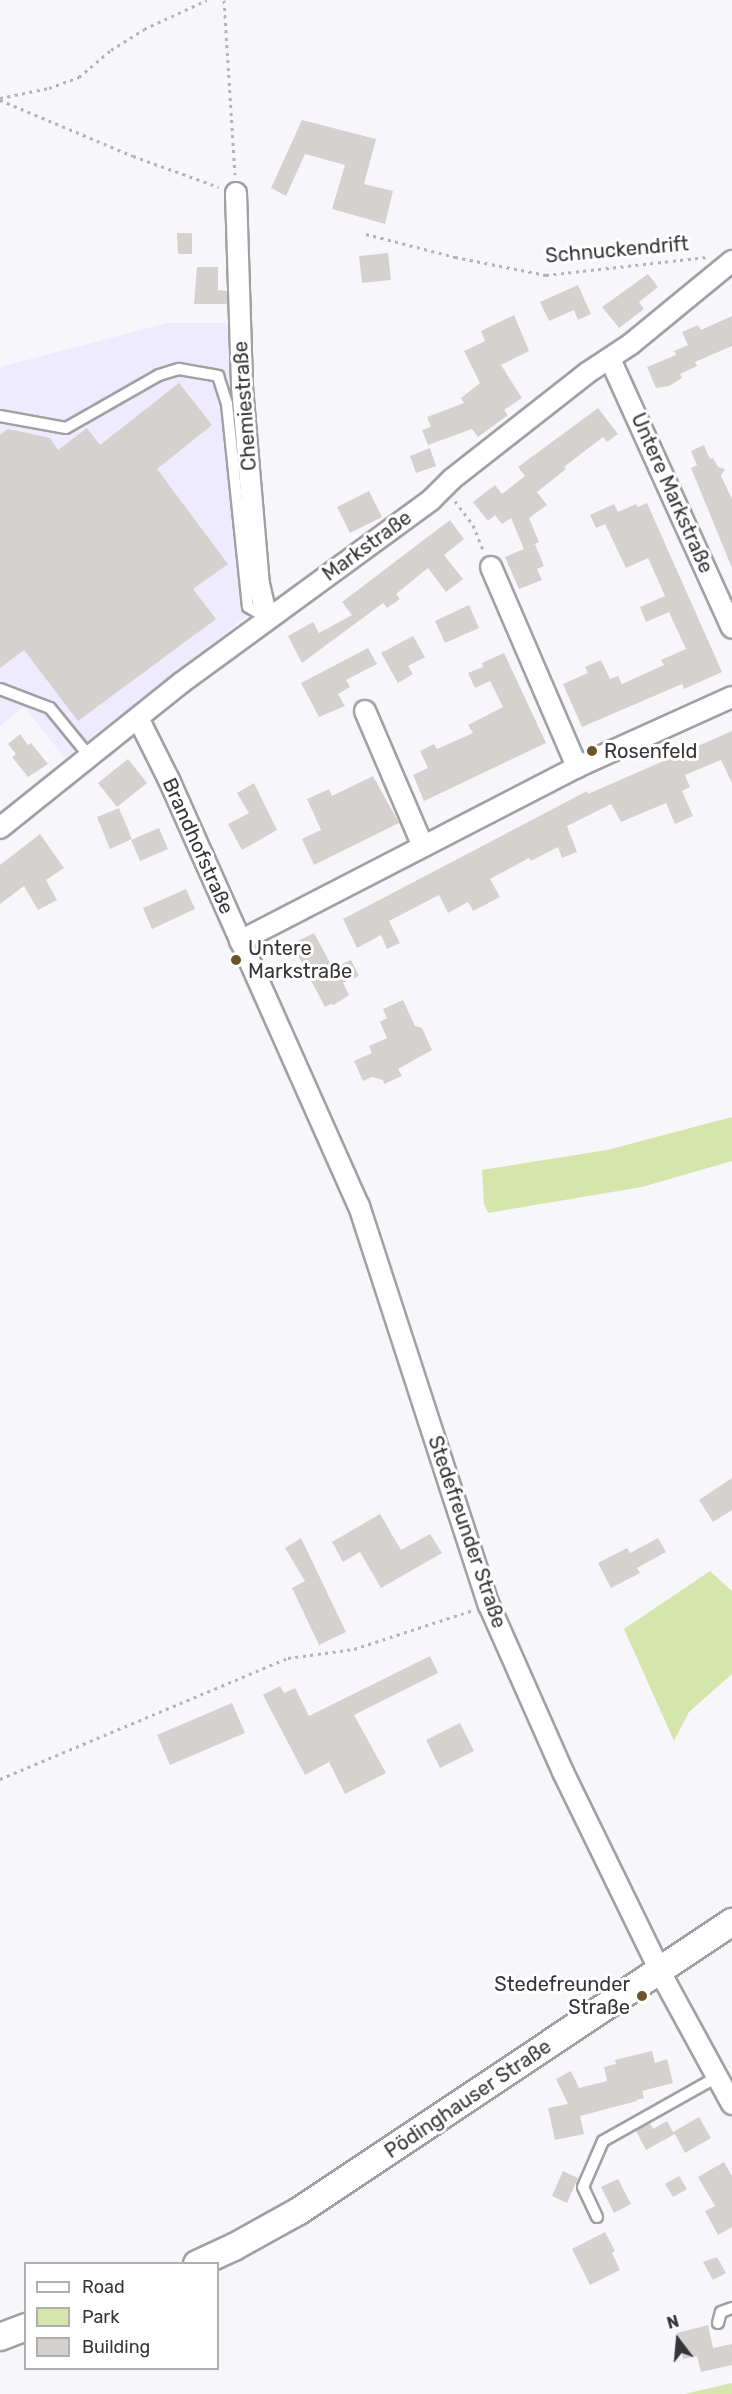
<!DOCTYPE html>
<html>
<head>
<meta charset="utf-8">
<style>
	body { margin:0 }
	#map { position:relative; width:732px; height:2394px; overflow:hidden; background:#f7f7fb; font-family:Rubik,sans-serif }
	div>[style] { position:absolute }
	.industrial>* { inset:0; background:#edebfd }
	.green>* { inset:0; background:#d6e5ac }
	.building>* { inset:0; background:#d5d1cf }
	.path>* { height:3px; margin-top:-1.5px; transform-origin:0; background:repeating-linear-gradient(90deg,#b4b4b7 0 3px,transparent 0 7.5px) }
	.roads { filter:drop-shadow(2px 0 #a0a1a4) drop-shadow(-2px 0 #a0a1a4) drop-shadow(0 2px #a0a1a4) drop-shadow(0 -2px #a0a1a4) }
	.service>* { height:10px; margin:-5px; padding:0 5px; transform-origin:5px; border-radius:5px; background:#fff }
	.minor>* { height:20px; margin:-10px; padding:0 10px; transform-origin:10px; border-radius:10px; background:#fff }
	.tertiary>* { height:26px; margin:-13px; padding:0 13px; transform-origin:13px; border-radius:13px; background:#fff }
	.dots>* { width:16px; height:16px; translate:-50% -50%; box-sizing:border-box; border:3px solid #fff; border-radius:50% }
	span { translate:-50% -50%; white-space:nowrap; text-align:center; line-height:1.15; -webkit-text-stroke:6px #fff; paint-order:stroke }
	.street-label { font-size:20px; color:#363638 }
	.poi-label { font-size:20px; color:#363638 }
	.left { translate:0 -50%; text-align:left }
	.right { translate:-100% -50%; text-align:right }
	.legend { position:absolute; left:24px; top:2262px; width:195px; height:108px; box-sizing:border-box; background:#fff; border:2px solid #afafaf; margin:0; padding:8px 10px; list-style:none; font-size:18px; color:#363638 }
	.legend li { display:flex; align-items:center; gap:12px; height:30px }
	.legend b { width:30px; border:2px solid #afafaf }
	.north { position:absolute; left:648px; top:2310px; width:60px; height:60px; -webkit-text-stroke:4px #fff; paint-order:stroke; rotate:344deg; font-size:16px; font-weight:700; line-height:24px; text-align:center; color:#363638 }
	.north::after { content:''; display:block; margin:auto; width:21px; height:27px; background:#363638; clip-path:polygon(50% 0,100% 100%,50% 72%,0 100%) }
</style>
</head>
<body>
<div id="map">
	<div class="industrial">
		<div style="clip-path:polygon(167px 323px,233px 323px,259px 597px,251px 613px,65px 758px,24px 707px,0 726px,0 367px)"></div>
	</div>
	<div class="green">
		<div style="clip-path:polygon(732px 1117px,732px 1161px,642px 1187px,488px 1213px,484px 1204px,482px 1170px,607px 1150px)"></div>
		<div style="clip-path:polygon(710px 1571px,732px 1591px,732px 1674px,689px 1712px,674px 1741px,624px 1629px)"></div>
		<div style="clip-path:polygon(732px 2383px,732px 2394px,684px 2394px)"></div>
	</div>
	<div class="building">
		<div style="clip-path:polygon(302px 120px,376px 139px,364px 184px,393px 191px,385px 224px,332px 209px,345px 165px,305px 154px,286px 196px,271px 188px)"></div>
		<div style="clip-path:polygon(177px 233px,192px 233px,192px 254px,178px 254px)"></div>
		<div style="clip-path:polygon(388px 253px,391px 280px,362px 283px,359px 256px)"></div>
		<div style="clip-path:polygon(197px 267px,218px 267px,218px 290px,227px 291px,227px 304px,194px 304px)"></div>
		<div style="clip-path:polygon(648px 274px,658px 287px,639px 302px,644px 309px,619px 328px,602px 307px)"></div>
		<div style="clip-path:polygon(578px 285px,591px 314px,578px 320px,574px 310px,549px 321px,540px 302px)"></div>
		<div style="clip-path:polygon(514px 315px,529px 351px,501px 365px,522px 398px,504px 410px,508px 415px,478px 437px,472px 429px,428px 445px,422px 430px,431px 427px,427px 417px,464px 403px,461px 398px,480px 383px,464px 351px,485px 341px,481px 331px)"></div>
		<div style="clip-path:polygon(732px 316px,732px 346px,695px 362px,697px 366px,680px 374px,682px 378px,669px 386px,656px 388px,647px 367px,676px 355px,674px 351px,688px 345px,682px 332px,698px 325px,701px 330px)"></div>
		<div style="clip-path:polygon(179px 383px,212px 425px,157px 469px,228px 564px,193px 589px,216px 619px,78px 721px,24px 650px,0 668px,0 435px,8px 429px,50px 438px,58px 450px,87px 428px,100px 445px)"></div>
		<div style="clip-path:polygon(598px 408px,618px 434px,607px 442px,603px 437px,564px 467px,566px 469px,537px 492px,547px 505px,529px 518px,539px 542px,524px 549px,511px 518px,502px 524px,495px 515px,488px 521px,473px 502px,495px 485px,502px 494px,525px 476px,518px 467px)"></div>
		<div style="clip-path:polygon(704px 445px,710px 459px,713px 458px,718px 467px,725px 469px,721px 476px,732px 499px,732px 568px,691px 468px,697px 465px,691px 451px)"></div>
		<div style="clip-path:polygon(430px 448px,436px 466px,416px 473px,410px 456px)"></div>
		<div style="clip-path:polygon(369px 491px,382px 517px,350px 533px,337px 507px)"></div>
		<div style="clip-path:polygon(647px 503px,722px 672px,684px 689px,682px 684px,582px 727px,563px 684px,588px 673px,585px 667px,601px 660px,610px 679px,618px 676px,622px 684px,664px 665px,661px 660px,686px 649px,669px 612px,646px 622px,640px 607px,665px 596px,648px 558px,626px 568px,605px 524px,596px 528px,590px 515px,614px 504px,618px 512px,636px 504px,638px 507px)"></div>
		<div style="clip-path:polygon(450px 520px,464px 539px,444px 555px,463px 579px,446px 592px,428px 568px,396px 594px,400px 599px,387px 608px,383px 603px,302px 663px,288px 636px,313px 622px,319px 633px,352px 615px,342px 602px)"></div>
		<div style="clip-path:polygon(535px 544px,544px 566px,537px 569px,542px 580px,519px 589px,505px 557px)"></div>
		<div style="clip-path:polygon(469px 605px,479px 628px,445px 643px,435px 621px)"></div>
		<div style="clip-path:polygon(413px 636px,425px 657px,408px 666px,413px 674px,398px 683px,381px 653px)"></div>
		<div style="clip-path:polygon(368px 648px,377px 664px,346px 680px,350px 687px,338px 694px,345px 706px,319px 717px,301px 683px)"></div>
		<div style="clip-path:polygon(504px 653px,546px 743px,424px 801px,413px 775px,428px 768px,420px 751px,434px 744px,437px 749px,473px 733px,468px 725px,503px 707px,490px 681px,475px 688px,468px 673px,483px 667px,482px 663px)"></div>
		<div style="clip-path:polygon(732px 731px,732px 783px,721px 760px,685px 775px,690px 787px,682px 791px,693px 816px,675px 824px,666px 803px,621px 822px,611px 804px,567px 826px,577px 852px,562px 858px,558px 847px,531px 861px,529px 858px,490px 879px,500px 897px,473px 911px,468px 902px,448px 913px,439px 895px,389px 921px,400px 943px,387px 949px,381px 935px,357px 948px,343px 919px,587px 791px,588px 794px)"></div>
		<div style="clip-path:polygon(20px 734px,28px 745px,31px 743px,48px 764px,28px 777px,12px 757px,16px 754px,8px 744px)"></div>
		<div style="clip-path:polygon(128px 759px,147px 783px,117px 807px,98px 783px)"></div>
		<div style="clip-path:polygon(373px 776px,399px 823px,314px 865px,302px 839px,321px 830px,307px 799px,329px 789px,332px 796px)"></div>
		<div style="clip-path:polygon(254px 783px,277px 830px,242px 850px,228px 824px,249px 813px,237px 793px)"></div>
		<div style="clip-path:polygon(119px 808px,132px 839px,110px 849px,97px 817px)"></div>
		<div style="clip-path:polygon(159px 828px,168px 849px,140px 861px,131px 840px)"></div>
		<div style="clip-path:polygon(40px 834px,64px 868px,46px 880px,57px 900px,38px 910px,24px 886px,0 904px,0 865px)"></div>
		<div style="clip-path:polygon(186px 889px,195px 909px,152px 929px,143px 908px)"></div>
		<div style="clip-path:polygon(314px 933px,333px 968px,351px 960px,359px 976px,343px 983px,349px 995px,334px 1005px,331px 1004px,325px 1007px,292px 944px)"></div>
		<div style="clip-path:polygon(403px 1000px,415px 1026px,422px 1028px,432px 1050px,398px 1069px,402px 1076px,384px 1084px,383px 1080px,372px 1077px,363px 1081px,354px 1061px,372px 1053px,369px 1046px,387px 1038px,380px 1022px,387px 1018px,383px 1009px)"></div>
		<div style="clip-path:polygon(732px 1478px,732px 1510px,713px 1522px,699px 1500px)"></div>
		<div style="clip-path:polygon(380px 1514px,401px 1550px,430px 1534px,442px 1553px,381px 1588px,360px 1552px,343px 1562px,332px 1542px)"></div>
		<div style="clip-path:polygon(301px 1538px,346px 1632px,319px 1645px,292px 1588px,305px 1581px,285px 1548px)"></div>
		<div style="clip-path:polygon(658px 1538px,666px 1552px,637px 1568px,640px 1573px,611px 1588px,598px 1563px,627px 1548px,630px 1553px)"></div>
		<div style="clip-path:polygon(430px 1656px,438px 1673px,354px 1715px,386px 1773px,345px 1794px,329px 1762px,305px 1775px,263px 1695px,280px 1686px,284px 1693px,295px 1688px,309px 1716px)"></div>
		<div style="clip-path:polygon(232px 1703px,245px 1733px,170px 1765px,157px 1735px)"></div>
		<div style="clip-path:polygon(460px 1723px,474px 1751px,440px 1768px,426px 1740px)"></div>
		<div style="clip-path:polygon(652px 2051px,655px 2063px,667px 2059px,673px 2083px,642px 2091px,644px 2098px,636px 2100px,637px 2101px,580px 2116px,584px 2134px,555px 2140px,548px 2108px,568px 2104px,556px 2079px,571px 2071px,579px 2088px,607px 2081px,604px 2067px,616px 2064px,615px 2060px)"></div>
		<div style="clip-path:polygon(699px 2117px,711px 2138px,685px 2153px,675px 2134px,646px 2150px,636px 2131px,650px 2123px,653px 2129px,667px 2121px,673px 2132px)"></div>
		<div style="clip-path:polygon(724px 2162px,732px 2176px,732px 2227px,718px 2235px,705px 2211px,715px 2206px,698px 2177px)"></div>
		<div style="clip-path:polygon(563px 2171px,578px 2178px,567px 2203px,552px 2196px)"></div>
		<div style="clip-path:polygon(679px 2176px,687px 2189px,673px 2197px,665px 2184px)"></div>
		<div style="clip-path:polygon(618px 2179px,631px 2204px,614px 2213px,601px 2187px)"></div>
		<div style="clip-path:polygon(605px 2232px,615px 2251px,612px 2253px,620px 2270px,590px 2285px,572px 2249px)"></div>
		<div style="clip-path:polygon(717px 2257px,726px 2273px,713px 2280px,703px 2262px)"></div>
		<div style="clip-path:polygon(708px 2325px,713px 2348px,732px 2344px,732px 2365px,701px 2372px,697px 2356px,683px 2359px,677px 2333px)"></div>
	</div>
	<div class="path">
		<div style="left:224px;top:0;width:175px;rotate:86.4deg"></div>
		<div style="left:0;top:98px;width:50px;rotate:-11.5deg"></div>
		<div style="left:49px;top:88px;width:32px;rotate:-20deg"></div>
		<div style="left:79px;top:77px;width:42px;rotate:-40.2deg"></div>
		<div style="left:111px;top:50px;width:39px;rotate:-32deg"></div>
		<div style="left:144px;top:29px;width:69px;rotate:-24.7deg"></div>
		<div style="left:0;top:100px;width:144px;rotate:22.8deg"></div>
		<div style="left:133px;top:156px;width:91px;rotate:19.8deg"></div>
		<div style="left:366px;top:234px;width:92px;rotate:14.5deg"></div>
		<div style="left:455px;top:257px;width:93px;rotate:11.2deg"></div>
		<div style="left:546px;top:275px;width:162px;rotate:-6.4deg"></div>
		<div style="left:455px;top:501px;width:30px;rotate:53deg"></div>
		<div style="left:473px;top:525px;width:29px;rotate:68deg"></div>
		<div style="left:0;top:1779px;width:312px;rotate:-22.8deg"></div>
		<div style="left:288px;top:1658px;width:67px;rotate:-7.8deg"></div>
		<div style="left:354px;top:1649px;width:125px;rotate:-18.1deg"></div>
	</div>
	<div class="roads">
		<div class="service">
			<div style="left:0;top:416px;width:67px;rotate:10.3deg"></div>
			<div style="left:66px;top:428px;width:107px;rotate:-29.7deg"></div>
			<div style="left:159px;top:375px;width:21px;rotate:-17deg"></div>
			<div style="left:179px;top:369px;width:40px;rotate:10deg"></div>
			<div style="left:218px;top:376px;width:29px;rotate:72deg"></div>
			<div style="left:227px;top:404px;width:204px;rotate:84.1deg"></div>
			<div style="left:248px;top:607px;width:22px;rotate:30deg"></div>
			<div style="left:0;top:689px;width:53px;rotate:20.8deg"></div>
			<div style="left:50px;top:708px;width:63px;rotate:50.8deg"></div>
			<div style="left:597px;top:2217px;width:33px;rotate:-115deg"></div>
			<div style="left:583px;top:2187px;width:50px;rotate:-66.5deg"></div>
			<div style="left:603px;top:2141px;width:131px;rotate:-29.3deg"></div>
			<div style="left:718px;top:2323px;width:11px;rotate:-75deg"></div>
			<div style="left:721px;top:2312px;width:12px;rotate:-20deg"></div>
		</div>
		<div class="minor">
			<div style="left:236px;top:193px;width:194px;rotate:88.2deg"></div>
			<div style="left:242px;top:387px;width:198px;rotate:85.1deg"></div>
			<div style="left:259px;top:584px;width:35px;rotate:77deg"></div>
			<div style="left:610px;top:359px;width:295px;rotate:65.6deg"></div>
			<div style="left:491px;top:567px;width:218px;rotate:66.7deg"></div>
			<div style="left:365px;top:711px;width:147px;rotate:66.8deg"></div>
			<div style="left:138px;top:718px;width:69px;rotate:63.4deg"></div>
			<div style="left:169px;top:780px;width:466px;rotate:66deg"></div>
			<div style="left:359px;top:1206px;width:420px;rotate:72deg"></div>
			<div style="left:489px;top:1605px;width:183px;rotate:66.1deg"></div>
			<div style="left:563px;top:1772px;width:235px;rotate:64deg"></div>
			<div style="left:666px;top:1983px;width:138px;rotate:61.4deg"></div>
			<div style="left:0;top:828px;width:232px;rotate:-38.7deg"></div>
			<div style="left:181px;top:683px;width:311px;rotate:-36.2deg"></div>
			<div style="left:432px;top:499px;width:28px;rotate:-45deg"></div>
			<div style="left:452px;top:479px;width:172px;rotate:-38.1deg"></div>
			<div style="left:587px;top:373px;width:53px;rotate:-33.4deg"></div>
			<div style="left:631px;top:344px;width:131px;rotate:-39.4deg"></div>
			<div style="left:240px;top:941px;width:379px;rotate:-27.3deg"></div>
			<div style="left:577px;top:767px;width:170px;rotate:-24.3deg"></div>
		</div>
		<div class="tertiary">
			<div style="left:197px;top:2264px;width:41px;rotate:-24.7deg"></div>
			<div style="left:234px;top:2247px;width:74px;rotate:-29deg"></div>
			<div style="left:299px;top:2211px;width:521px;rotate:-33.72deg"></div>
			<div style="left:0;top:2337px;width:28px;rotate:-21deg"></div>
		</div>
	</div>
	<div class="dots">
		<div style="left:592px;top:751px;background:#6e5426"></div>
		<div style="left:236px;top:960px;background:#6e5426"></div>
		<div style="left:642px;top:1996px;background:#6e5426"></div>
	</div>
	<div class="street-label">
		<span style="left:617px;top:250px;rotate:-5deg">Schnuckendrift</span>
		<span style="left:245px;top:406px;rotate:-94deg">Chemiestraße</span>
		<span style="left:672px;top:493px;rotate:66deg">Untere Markstraße</span>
		<span style="left:367px;top:546px;rotate:-36deg">Markstraße</span>
		<span style="left:198px;top:846px;rotate:66deg">Brandhofstraße</span>
		<span style="left:467px;top:1532px;rotate:71deg">Stedefreunder Straße</span>
		<span style="left:468px;top:2099px;rotate:-34deg">Pödinghauser Straße</span>
	</div>
	<div class="poi-label">
		<span class="left" style="left:604px;top:751px">Rosenfeld</span>
		<span class="left" style="left:248px;top:960px">Untere<br>Markstraße</span>
		<span class="right" style="left:630px;top:1996px">Stedefreunder<br>Straße</span>
	</div>
	<ul class="legend">
	<li><b style="height:8px;background:#fff"></b>Road</li>
	<li><b style="height:16px;background:#d6e5ac"></b>Park</li>
	<li><b style="height:16px;background:#d5d1cf"></b>Building</li>
	</ul>
	<div class="north">N</div>
</div>
</body>
</html>
